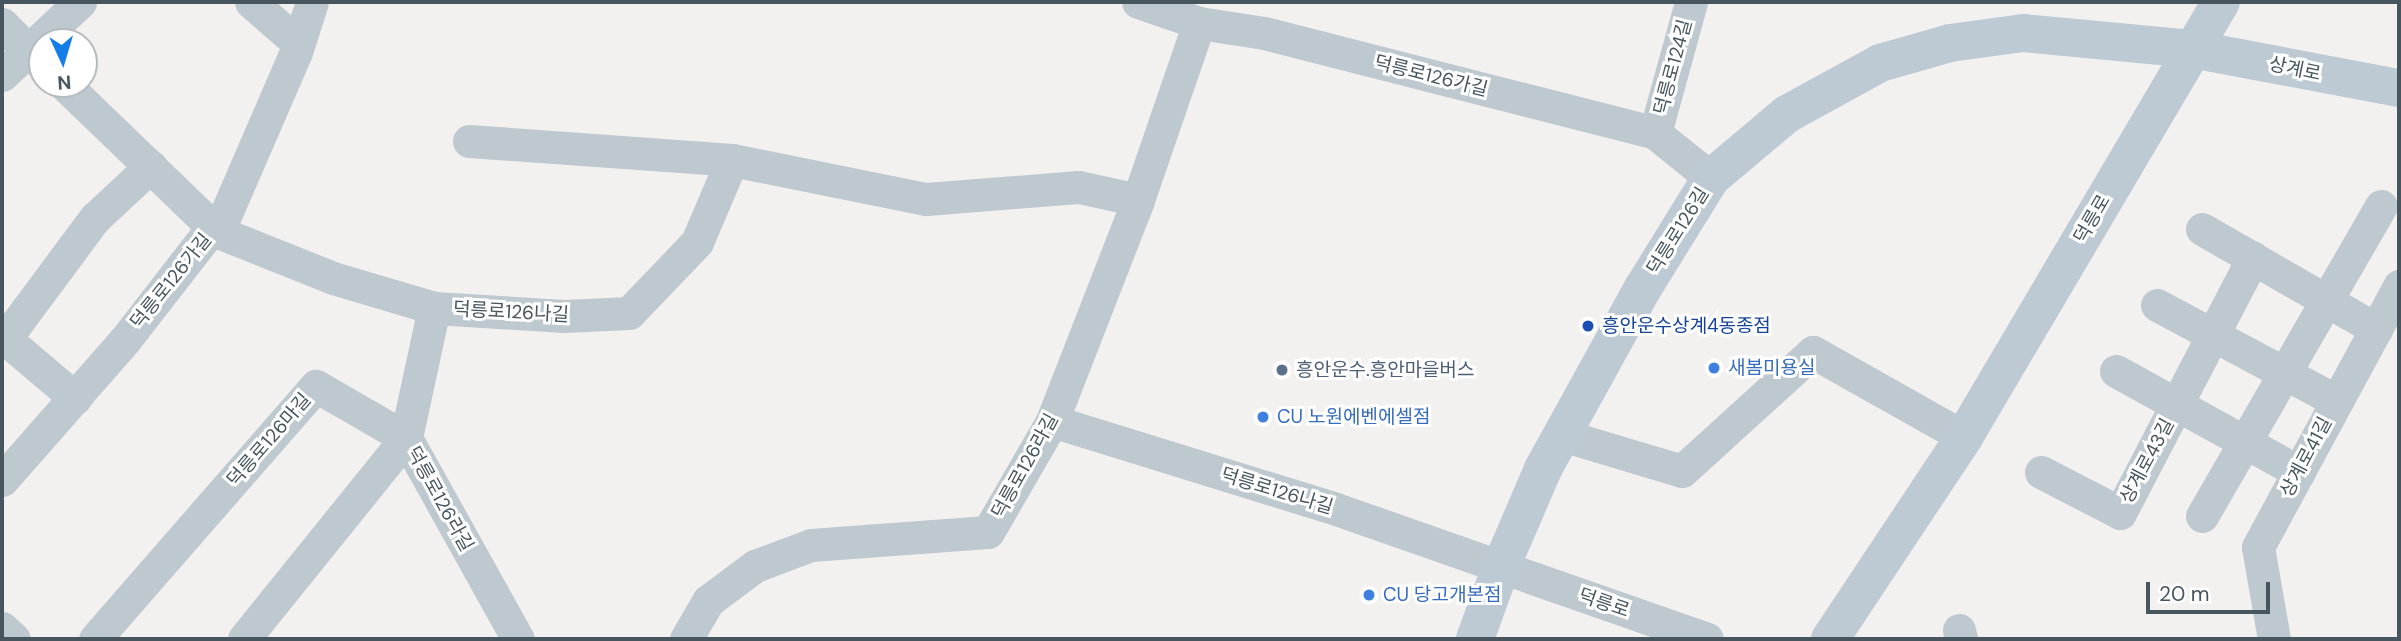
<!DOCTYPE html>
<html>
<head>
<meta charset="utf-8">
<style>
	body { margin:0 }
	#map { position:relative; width:2401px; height:641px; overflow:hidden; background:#f3f0f0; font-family:"DM Sans","Noto Sans KR",sans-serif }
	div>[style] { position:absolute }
	.street>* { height:33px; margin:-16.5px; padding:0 16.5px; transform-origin:16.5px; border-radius:16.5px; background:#bec8cf }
	.secondary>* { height:38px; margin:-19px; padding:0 19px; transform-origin:19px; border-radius:19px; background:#bdcad4 }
	.dots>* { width:19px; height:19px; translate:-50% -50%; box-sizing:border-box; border:4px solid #fff; border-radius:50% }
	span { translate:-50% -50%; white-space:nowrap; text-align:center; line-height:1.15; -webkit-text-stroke:6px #fff; paint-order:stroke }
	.street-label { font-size:19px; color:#47555e }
	.transit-label { font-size:19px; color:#164399 }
	.left { translate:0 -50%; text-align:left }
	.shop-label { font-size:19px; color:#366cbe }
	.service-label { font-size:19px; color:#4e5e75 }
	.frame { position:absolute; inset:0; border:4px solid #47555e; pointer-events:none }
	.north { position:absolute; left:28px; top:28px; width:70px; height:70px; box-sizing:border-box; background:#fff; border:2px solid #b5bbbf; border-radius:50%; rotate:176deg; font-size:19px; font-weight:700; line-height:28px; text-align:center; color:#47555e }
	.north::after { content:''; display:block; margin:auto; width:24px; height:32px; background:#157de7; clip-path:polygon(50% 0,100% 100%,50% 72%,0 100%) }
	.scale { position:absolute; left:2146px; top:582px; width:124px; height:32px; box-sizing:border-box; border:4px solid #47555e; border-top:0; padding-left:9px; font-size:21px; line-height:24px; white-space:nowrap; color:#47555e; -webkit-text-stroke:5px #fff; paint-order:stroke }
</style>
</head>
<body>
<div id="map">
	<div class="street">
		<div style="left:251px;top:2px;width:62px;rotate:41.1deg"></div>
		<div style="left:1138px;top:2px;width:65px;rotate:19deg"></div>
		<div style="left:1199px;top:23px;width:66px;rotate:8.7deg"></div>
		<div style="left:1264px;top:33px;width:404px;rotate:14.3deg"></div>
		<div style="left:1655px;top:133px;width:72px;rotate:38.8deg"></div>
		<div style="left:2px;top:24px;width:57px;rotate:45deg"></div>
		<div style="left:2px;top:75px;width:107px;rotate:-43.1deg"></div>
		<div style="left:64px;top:84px;width:214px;rotate:43.9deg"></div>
		<div style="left:218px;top:232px;width:124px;rotate:21.8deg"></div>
		<div style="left:333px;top:278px;width:105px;rotate:16.5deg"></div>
		<div style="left:434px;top:308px;width:130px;rotate:3.5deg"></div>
		<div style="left:564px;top:316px;width:65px;rotate:-2.6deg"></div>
		<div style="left:629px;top:313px;width:98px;rotate:-46.2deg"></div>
		<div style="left:697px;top:242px;width:89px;rotate:-66.9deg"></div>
		<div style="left:1655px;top:133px;width:136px;rotate:-74.6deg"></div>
		<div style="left:469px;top:141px;width:264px;rotate:4.1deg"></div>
		<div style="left:732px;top:160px;width:198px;rotate:11.4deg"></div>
		<div style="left:926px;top:199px;width:153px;rotate:-4.5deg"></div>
		<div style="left:1079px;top:187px;width:60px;rotate:12.4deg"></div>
		<div style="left:2202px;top:229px;width:201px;rotate:29.9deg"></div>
		<div style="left:2157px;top:305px;width:204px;rotate:28.1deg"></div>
		<div style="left:434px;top:308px;width:133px;rotate:102.2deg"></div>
		<div style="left:406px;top:438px;width:230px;rotate:60.9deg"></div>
		<div style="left:2px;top:336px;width:96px;rotate:40.3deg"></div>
		<div style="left:2px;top:343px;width:156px;rotate:-53.4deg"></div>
		<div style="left:95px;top:218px;width:76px;rotate:-42.9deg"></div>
		<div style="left:2116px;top:371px;width:209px;rotate:28.9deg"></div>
		<div style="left:1052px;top:421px;width:297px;rotate:17.2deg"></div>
		<div style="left:1336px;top:509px;width:393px;rotate:19.3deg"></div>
		<div style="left:1562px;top:435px;width:125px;rotate:16.7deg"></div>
		<div style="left:1682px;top:471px;width:177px;rotate:-42.3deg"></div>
		<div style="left:1813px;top:352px;width:173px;rotate:29.4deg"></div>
		<div style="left:2041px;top:472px;width:89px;rotate:27.4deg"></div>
		<div style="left:2120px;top:513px;width:288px;rotate:-62.5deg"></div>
		<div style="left:2px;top:480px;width:186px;rotate:-48.7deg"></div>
		<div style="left:125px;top:340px;width:142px;rotate:-52.2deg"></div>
		<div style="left:212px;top:228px;width:7px;rotate:34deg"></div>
		<div style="left:218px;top:232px;width:196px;rotate:-66.6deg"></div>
		<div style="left:296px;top:52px;width:52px;rotate:-72.3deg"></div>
		<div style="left:2202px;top:516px;width:358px;rotate:-60deg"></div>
		<div style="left:2px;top:628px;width:16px;rotate:43deg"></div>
		<div style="left:1959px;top:630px;width:9px;rotate:77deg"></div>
		<div style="left:95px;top:639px;width:336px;rotate:-48.9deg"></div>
		<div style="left:316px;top:386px;width:104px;rotate:30deg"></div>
		<div style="left:406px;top:438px;width:258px;rotate:128.9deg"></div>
		<div style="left:686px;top:639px;width:44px;rotate:-59.9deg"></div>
		<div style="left:708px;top:601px;width:59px;rotate:-36.7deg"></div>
		<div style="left:755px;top:566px;width:60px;rotate:-20.6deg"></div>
		<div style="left:811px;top:545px;width:177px;rotate:-4.2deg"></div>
		<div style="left:988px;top:532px;width:128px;rotate:-60deg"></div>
		<div style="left:1052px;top:421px;width:237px;rotate:-68.7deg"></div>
		<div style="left:1138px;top:200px;width:187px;rotate:-71deg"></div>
		<div style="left:2274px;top:639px;width:93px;rotate:-99.9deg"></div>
		<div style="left:2258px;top:547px;width:297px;rotate:-61.6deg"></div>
	</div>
	<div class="secondary">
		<div style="left:1475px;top:639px;width:77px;rotate:-70.1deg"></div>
		<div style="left:1501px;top:567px;width:107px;rotate:-66.8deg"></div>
		<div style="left:1543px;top:469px;width:207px;rotate:-61.1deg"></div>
		<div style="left:1643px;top:288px;width:129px;rotate:-58.3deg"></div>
		<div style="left:1711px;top:178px;width:99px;rotate:-40.1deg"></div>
		<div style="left:1787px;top:114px;width:106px;rotate:-28.7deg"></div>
		<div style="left:1880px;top:63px;width:73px;rotate:-15.9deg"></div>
		<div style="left:1950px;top:43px;width:74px;rotate:-7.8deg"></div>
		<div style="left:2023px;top:33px;width:170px;rotate:5.4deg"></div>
		<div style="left:2192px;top:49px;width:211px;rotate:10.7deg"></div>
		<div style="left:1830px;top:639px;width:242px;rotate:-56.4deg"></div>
		<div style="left:1964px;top:437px;width:505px;rotate:-59.43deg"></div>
	</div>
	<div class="dots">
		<div style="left:1588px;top:326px;background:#1a4fb4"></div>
		<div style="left:1714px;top:368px;background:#3f7fe0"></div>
		<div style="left:1282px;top:370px;background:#5c6f8a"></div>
		<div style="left:1263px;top:417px;background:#3f7fe0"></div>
		<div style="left:1369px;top:595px;background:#3f7fe0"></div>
	</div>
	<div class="street-label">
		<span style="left:1673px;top:67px;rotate:-75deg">덕릉로124길</span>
		<span style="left:2295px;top:69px;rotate:12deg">상계로</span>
		<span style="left:1431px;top:76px;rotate:14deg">덕릉로126가길</span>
		<span style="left:2092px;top:219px;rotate:-60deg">덕릉로</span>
		<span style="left:1678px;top:231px;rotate:-58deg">덕릉로126길</span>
		<span style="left:171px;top:281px;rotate:-51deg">덕릉로126가길</span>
		<span style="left:511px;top:312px;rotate:3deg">덕릉로126나길</span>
		<span style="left:269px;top:440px;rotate:-49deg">덕릉로126마길</span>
		<span style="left:2306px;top:457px;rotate:-62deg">상계로41길</span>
		<span style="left:2147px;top:461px;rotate:-62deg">상계로43길</span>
		<span style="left:1025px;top:466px;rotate:-61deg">덕릉로126라길</span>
		<span style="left:1277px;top:491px;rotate:17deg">덕릉로126나길</span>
		<span style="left:440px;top:499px;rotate:61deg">덕릉로126라길</span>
		<span style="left:1604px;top:603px;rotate:19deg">덕릉로</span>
	</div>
	<div class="transit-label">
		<span class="left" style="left:1602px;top:326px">흥안운수상계4동종점</span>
	</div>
	<div class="shop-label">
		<span class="left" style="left:1728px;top:368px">새봄미용실</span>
		<span class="left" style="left:1277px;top:417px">CU 노원에벤에셀점</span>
		<span class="left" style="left:1383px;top:595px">CU 당고개본점</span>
	</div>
	<div class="service-label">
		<span class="left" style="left:1296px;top:370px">흥안운수.흥안마을버스</span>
	</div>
	<div class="frame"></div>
	<div class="north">N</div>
	<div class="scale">20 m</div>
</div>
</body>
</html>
